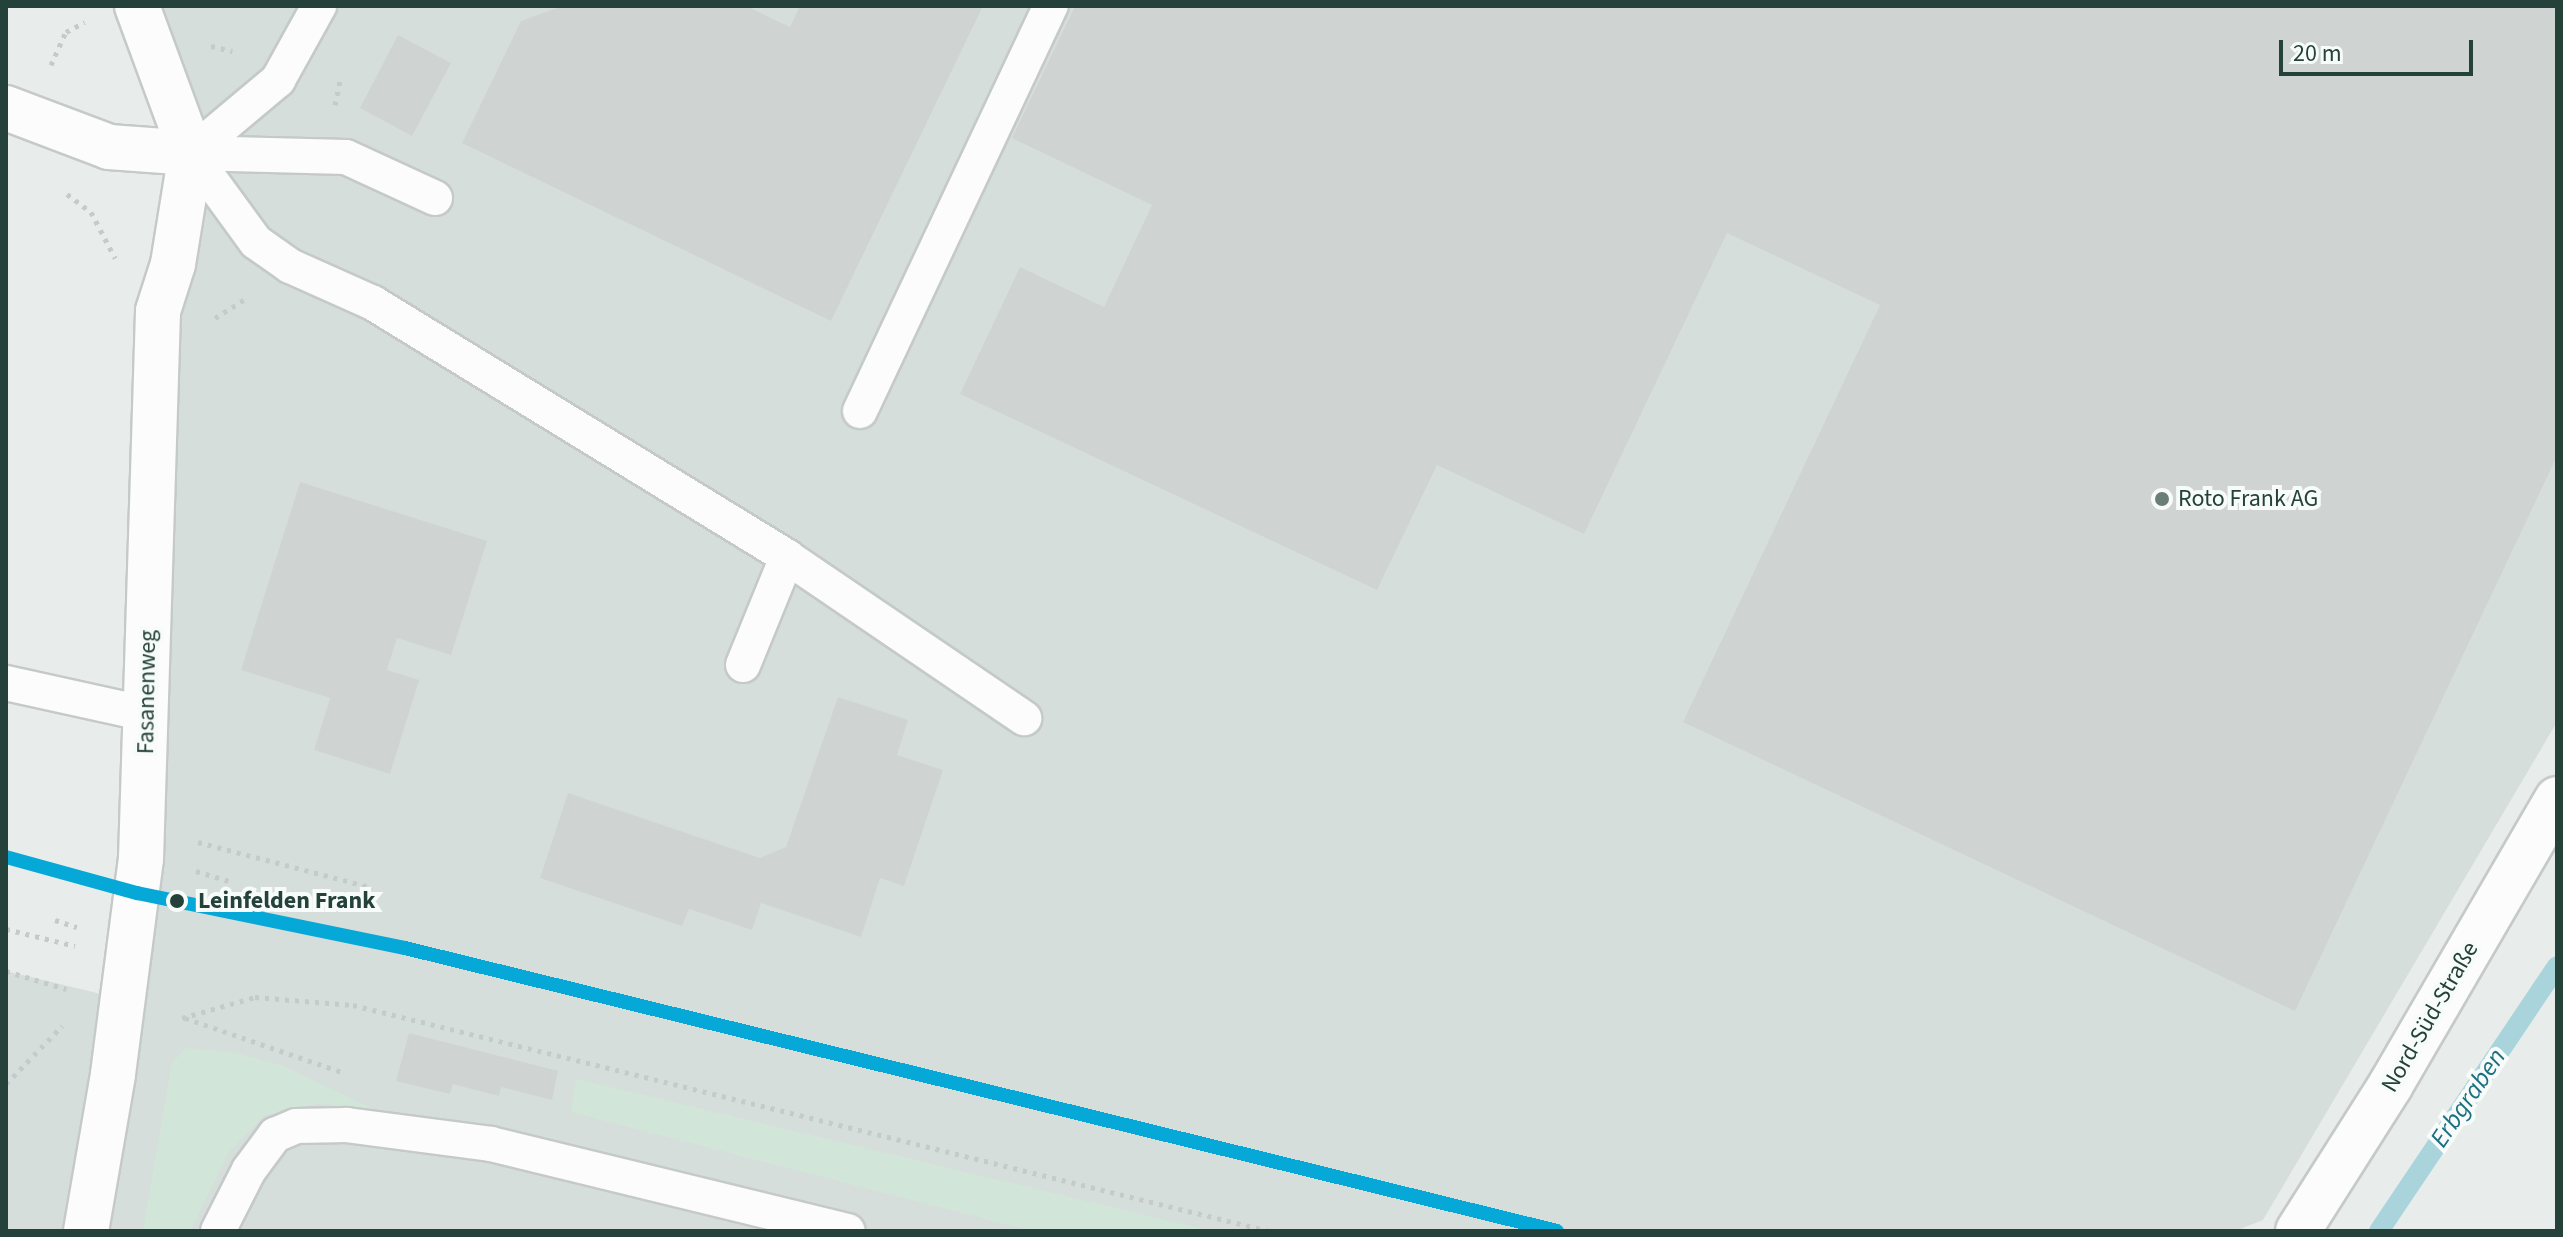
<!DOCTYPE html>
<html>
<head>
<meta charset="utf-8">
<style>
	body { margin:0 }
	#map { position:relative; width:2563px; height:1237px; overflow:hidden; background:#e8edeb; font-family:"Source Sans 3",sans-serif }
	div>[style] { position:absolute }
	.built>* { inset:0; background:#d6dedb }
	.green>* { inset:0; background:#d1e6d8 }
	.stream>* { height:20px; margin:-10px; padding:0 10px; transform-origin:10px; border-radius:10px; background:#a9d4db }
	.building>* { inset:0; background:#cfd4d2 }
	.path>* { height:5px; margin-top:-2.5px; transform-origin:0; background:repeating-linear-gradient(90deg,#c3ccca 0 4px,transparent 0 10px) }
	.roads { filter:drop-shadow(2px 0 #c5cac8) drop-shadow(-2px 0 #c5cac8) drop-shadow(0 2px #c5cac8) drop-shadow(0 -2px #c5cac8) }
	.lane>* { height:34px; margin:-17px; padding:0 17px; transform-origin:17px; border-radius:17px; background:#fcfcfc }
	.street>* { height:44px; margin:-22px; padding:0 22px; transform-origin:22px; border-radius:22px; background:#fcfcfc }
	.secondary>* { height:44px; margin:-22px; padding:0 22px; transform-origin:22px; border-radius:22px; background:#fcfcfc }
	.rail-1>* { height:14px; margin:-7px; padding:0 7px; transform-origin:7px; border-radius:7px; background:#05a8d6 }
	.dots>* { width:22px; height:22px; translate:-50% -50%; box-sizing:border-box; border:4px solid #f7fbf9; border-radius:50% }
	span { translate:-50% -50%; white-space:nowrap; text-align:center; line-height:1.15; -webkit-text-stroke:8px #f7fbf9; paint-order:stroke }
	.poi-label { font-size:24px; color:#24423a }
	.left { translate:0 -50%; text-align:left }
	.street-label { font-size:24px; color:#24423a }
	.stop-label { font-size:24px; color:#24423a; font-weight:700 }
	.water-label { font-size:26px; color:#1c6f80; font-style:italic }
	.frame { position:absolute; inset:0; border:8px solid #24423a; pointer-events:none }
	.scale { position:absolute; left:2279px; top:40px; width:194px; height:36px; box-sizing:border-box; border:4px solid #24423a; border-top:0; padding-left:10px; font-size:24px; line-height:28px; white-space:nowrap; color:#24423a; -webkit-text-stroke:6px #f7fbf9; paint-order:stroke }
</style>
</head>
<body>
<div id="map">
	<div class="built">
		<div style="clip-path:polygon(156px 6px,2557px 6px,2557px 722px,2263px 1220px,2235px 1231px,6px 1231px,6px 971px,122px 999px,173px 264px,155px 62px)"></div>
	</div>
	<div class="green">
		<div style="clip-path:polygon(186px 1048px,234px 1053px,281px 1065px,379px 1112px,320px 1103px,265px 1115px,228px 1153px,190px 1231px,143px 1231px,172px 1063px)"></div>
		<div style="clip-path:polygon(576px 1079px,1211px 1231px,1033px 1231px,571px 1112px)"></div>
	</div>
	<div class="stream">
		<div style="left:2379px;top:1231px;width:319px;rotate:-56.1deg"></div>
	</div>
	<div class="building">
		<div style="clip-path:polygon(563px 6px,746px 6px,790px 27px,800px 6px,983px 6px,831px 321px,462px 143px,521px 21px)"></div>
		<div style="clip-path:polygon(1075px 6px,2557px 6px,2557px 456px,2295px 1011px,1683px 722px,1880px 305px,1727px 233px,1584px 534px,1437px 465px,1377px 590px,960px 394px,1020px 267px,1104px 307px,1152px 205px,1012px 138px)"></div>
		<div style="clip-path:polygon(398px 35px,451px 63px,412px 136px,360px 108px)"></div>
		<div style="clip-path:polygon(300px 482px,487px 541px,451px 655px,397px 638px,387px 670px,419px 680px,390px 774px,314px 750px,330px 698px,241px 670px)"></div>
		<div style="clip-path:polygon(838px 697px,908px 720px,897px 755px,943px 770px,904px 886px,880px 878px,861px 937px,761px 903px,752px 930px,689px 909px,682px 926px,540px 878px,568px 793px,760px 858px,786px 847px)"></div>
		<div style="clip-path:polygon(409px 1033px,558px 1071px,552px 1100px,501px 1087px,499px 1096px,453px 1084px,450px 1094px,396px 1081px)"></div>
	</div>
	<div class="path">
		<div style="left:211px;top:46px;width:22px;rotate:13deg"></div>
		<div style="left:51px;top:65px;width:36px;rotate:-66deg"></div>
		<div style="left:66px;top:32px;width:21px;rotate:-28deg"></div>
		<div style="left:335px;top:105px;width:24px;rotate:-78deg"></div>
		<div style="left:67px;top:194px;width:30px;rotate:37deg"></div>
		<div style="left:91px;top:212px;width:52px;rotate:62.4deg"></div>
		<div style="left:215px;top:318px;width:36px;rotate:-32deg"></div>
		<div style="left:198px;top:842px;width:178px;rotate:14.7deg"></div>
		<div style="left:370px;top:887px;width:15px;rotate:106deg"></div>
		<div style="left:196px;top:871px;width:34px;rotate:17deg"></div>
		<div style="left:55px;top:920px;width:23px;rotate:18deg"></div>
		<div style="left:6px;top:929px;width:71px;rotate:13.8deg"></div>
		<div style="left:6px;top:971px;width:63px;rotate:16.7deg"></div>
		<div style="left:182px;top:1018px;width:76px;rotate:-16deg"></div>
		<div style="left:255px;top:997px;width:98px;rotate:4.7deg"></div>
		<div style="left:353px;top:1005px;width:943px;rotate:13.86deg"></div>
		<div style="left:185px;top:1018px;width:166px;rotate:19deg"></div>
		<div style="left:6px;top:1084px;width:81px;rotate:-46deg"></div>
	</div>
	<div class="roads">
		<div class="lane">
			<div style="left:191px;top:153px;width:110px;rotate:53.9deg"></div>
			<div style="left:256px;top:242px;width:42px;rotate:35.2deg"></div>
			<div style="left:290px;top:266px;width:91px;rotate:24deg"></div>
			<div style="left:373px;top:303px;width:486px;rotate:31.5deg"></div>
			<div style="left:787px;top:557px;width:287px;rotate:34.2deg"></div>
			<div style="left:191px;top:153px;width:155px;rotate:1.5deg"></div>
			<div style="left:346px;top:157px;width:98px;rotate:24.7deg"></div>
			<div style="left:191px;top:153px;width:114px;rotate:-40deg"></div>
			<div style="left:278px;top:80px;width:85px;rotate:-61deg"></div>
			<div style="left:860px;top:411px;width:448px;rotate:-64.8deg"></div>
			<div style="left:743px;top:665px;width:117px;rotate:-67.8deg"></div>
			<div style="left:6px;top:683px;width:144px;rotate:12.4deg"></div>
			<div style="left:218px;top:1231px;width:68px;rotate:-63.1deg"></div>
			<div style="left:249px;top:1170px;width:44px;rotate:-53.4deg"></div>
			<div style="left:275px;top:1135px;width:23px;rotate:-23deg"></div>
			<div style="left:296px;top:1126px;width:51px;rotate:-1.1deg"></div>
			<div style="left:347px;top:1125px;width:145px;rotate:7.5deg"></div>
			<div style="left:491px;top:1144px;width:367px;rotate:13.7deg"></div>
		</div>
		<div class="street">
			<div style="left:137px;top:6px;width:157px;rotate:69.8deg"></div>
			<div style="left:6px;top:108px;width:110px;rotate:20.7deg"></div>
			<div style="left:109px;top:147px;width:82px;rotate:4.2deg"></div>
			<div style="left:86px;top:1231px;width:159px;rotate:-80.2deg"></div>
			<div style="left:113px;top:1074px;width:217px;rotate:-82.6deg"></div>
			<div style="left:141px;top:859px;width:548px;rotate:-88.22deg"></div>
			<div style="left:158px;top:311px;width:49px;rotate:-72.3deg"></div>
			<div style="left:173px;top:264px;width:112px;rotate:-80.8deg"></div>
		</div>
		<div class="secondary">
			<div style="left:2298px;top:1231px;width:172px;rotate:-57.6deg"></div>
			<div style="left:2390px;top:1086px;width:332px;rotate:-59.8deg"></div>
		</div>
	</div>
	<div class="rail-1">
		<div style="left:6px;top:857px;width:136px;rotate:15.4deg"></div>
		<div style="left:137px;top:893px;width:274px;rotate:11.6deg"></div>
		<div style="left:405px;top:948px;width:1186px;rotate:13.8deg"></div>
	</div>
	<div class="dots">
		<div style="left:2162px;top:499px;background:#697e78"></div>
		<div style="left:177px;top:901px;background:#24423a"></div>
	</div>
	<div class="poi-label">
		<span class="left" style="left:2178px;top:499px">Roto Frank AG</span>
	</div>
	<div class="street-label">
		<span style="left:147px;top:692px;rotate:-89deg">Fasanenweg</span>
		<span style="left:2430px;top:1017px;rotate:-60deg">Nord-Süd-Straße</span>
	</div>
	<div class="stop-label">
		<span class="left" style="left:198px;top:901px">Leinfelden Frank</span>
	</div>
	<div class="water-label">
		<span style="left:2468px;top:1098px;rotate:-56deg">Erbgraben</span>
	</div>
	<div class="frame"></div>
	<div class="scale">20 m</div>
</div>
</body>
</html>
